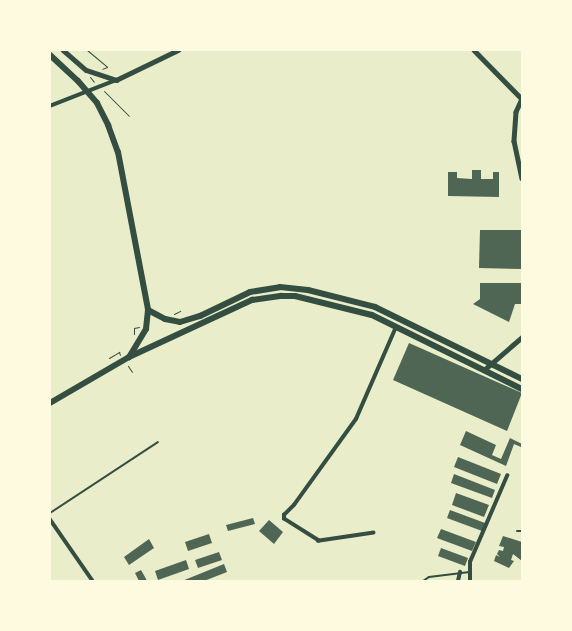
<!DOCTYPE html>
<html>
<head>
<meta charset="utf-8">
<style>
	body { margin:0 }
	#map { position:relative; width:572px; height:631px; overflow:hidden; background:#e9edc9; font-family:"Zilla Slab",serif }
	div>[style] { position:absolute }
	.building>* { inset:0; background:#4f6655 }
	.path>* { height:1px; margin:-0.5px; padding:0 0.5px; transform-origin:0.5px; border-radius:0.5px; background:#344e41 }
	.service>* { height:2px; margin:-1px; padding:0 1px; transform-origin:1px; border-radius:1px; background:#344e41 }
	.minor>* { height:3.5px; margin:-1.75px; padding:0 1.75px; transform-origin:1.75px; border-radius:1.75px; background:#344e41 }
	.tertiary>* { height:4.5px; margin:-2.25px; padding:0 2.25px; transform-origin:2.25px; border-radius:2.25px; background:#344e41 }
	.primary>* { height:6px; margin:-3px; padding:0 3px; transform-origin:3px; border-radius:3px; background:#344e41 }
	span { translate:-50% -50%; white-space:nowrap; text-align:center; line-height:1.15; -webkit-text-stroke:3.5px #fefae0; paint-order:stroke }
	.frame { position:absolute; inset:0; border:51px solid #fefae0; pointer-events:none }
</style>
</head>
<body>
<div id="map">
	<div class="building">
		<div style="clip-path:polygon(472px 170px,481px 170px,481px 179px,493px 179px,493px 172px,499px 172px,499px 197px,448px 196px,448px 172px,457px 172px,457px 178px,472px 179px)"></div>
		<div style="clip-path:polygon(480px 230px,522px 230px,522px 269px,479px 268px)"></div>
		<div style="clip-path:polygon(480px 283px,521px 283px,522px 304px,515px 304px,509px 322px,473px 304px,480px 299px)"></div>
		<div style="clip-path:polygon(409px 343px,522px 393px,507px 431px,393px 380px)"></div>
		<div style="clip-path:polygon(466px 431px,496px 445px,492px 455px,501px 459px,510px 438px,522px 444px,521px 447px,514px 444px,506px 466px,460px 445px)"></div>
		<div style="clip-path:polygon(458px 457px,501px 474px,497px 484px,454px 467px)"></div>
		<div style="clip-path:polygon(454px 474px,495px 490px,492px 498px,451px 483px)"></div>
		<div style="clip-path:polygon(456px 493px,489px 505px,484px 517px,452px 505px)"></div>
		<div style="clip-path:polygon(450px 510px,485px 523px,482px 531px,447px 518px)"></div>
		<div style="clip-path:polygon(253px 518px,255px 524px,228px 531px,226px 525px)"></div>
		<div style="clip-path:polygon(269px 520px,283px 532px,274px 544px,259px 531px)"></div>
		<div style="clip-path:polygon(441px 529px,476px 542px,472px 551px,437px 538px)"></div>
		<div style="clip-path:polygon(209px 534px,212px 543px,188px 551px,185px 542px)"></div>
		<div style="clip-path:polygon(503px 536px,522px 542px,522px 561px,513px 554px,511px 560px,514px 561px,509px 568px,494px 561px,496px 555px,500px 557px,497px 554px,499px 550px,503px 551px,504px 547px,499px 546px)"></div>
		<div style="clip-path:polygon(149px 539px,154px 548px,129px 565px,124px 557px)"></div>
		<div style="clip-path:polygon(441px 548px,468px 558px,465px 566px,438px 556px)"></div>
		<div style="clip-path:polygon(219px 552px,222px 560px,198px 568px,195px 560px)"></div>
		<div style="clip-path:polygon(186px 560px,189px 569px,158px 580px,155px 571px)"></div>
		<div style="clip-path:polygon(224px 564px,227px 572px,204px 581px,182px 581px)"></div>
		<div style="clip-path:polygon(141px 570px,145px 577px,147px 581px,139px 581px,135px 573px)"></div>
	</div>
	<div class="path">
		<div style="left:87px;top:50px;width:26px;rotate:40deg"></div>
		<div style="left:107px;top:67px;width:5px;rotate:158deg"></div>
		<div style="left:90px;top:77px;width:6px;rotate:51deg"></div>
		<div style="left:104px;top:91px;width:35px;rotate:45deg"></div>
		<div style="left:174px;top:314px;width:7px;rotate:-27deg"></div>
		<div style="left:134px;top:334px;width:6px;rotate:-90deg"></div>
		<div style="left:134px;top:328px;width:5px;rotate:-11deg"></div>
		<div style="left:109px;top:358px;width:12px;rotate:-31deg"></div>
		<div style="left:119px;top:352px;width:3px;rotate:72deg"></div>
		<div style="left:128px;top:366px;width:7px;rotate:56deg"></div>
	</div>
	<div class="service">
		<div style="left:50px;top:513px;width:129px;rotate:-33.3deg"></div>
		<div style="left:517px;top:531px;width:5px"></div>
		<div style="left:423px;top:581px;width:7px;rotate:-34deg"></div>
		<div style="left:429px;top:577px;width:41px;rotate:-7deg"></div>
	</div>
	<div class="minor">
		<div style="left:50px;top:106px;width:71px;rotate:-21.5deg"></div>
		<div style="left:50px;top:519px;width:75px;rotate:55.3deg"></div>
		<div style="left:374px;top:533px;width:56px;rotate:171.7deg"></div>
		<div style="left:319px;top:541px;width:41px;rotate:-147.8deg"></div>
		<div style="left:284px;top:519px;width:4px;rotate:-90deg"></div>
		<div style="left:284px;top:515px;width:14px;rotate:-45deg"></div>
		<div style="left:294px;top:505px;width:106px;rotate:-54.2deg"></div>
		<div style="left:356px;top:419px;width:100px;rotate:-66.5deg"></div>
		<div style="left:458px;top:581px;width:9px;rotate:-77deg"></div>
		<div style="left:470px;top:581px;width:19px;rotate:-90deg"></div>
		<div style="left:470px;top:562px;width:94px;rotate:-66.7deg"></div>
	</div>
	<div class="tertiary">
		<div style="left:63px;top:50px;width:30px;rotate:41deg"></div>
		<div style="left:86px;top:70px;width:32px;rotate:18deg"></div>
		<div style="left:116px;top:80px;width:69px;rotate:-25.8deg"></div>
		<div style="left:474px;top:50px;width:69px;rotate:45.6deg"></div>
		<div style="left:522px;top:99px;width:14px;rotate:115deg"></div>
		<div style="left:516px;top:112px;width:29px;rotate:94deg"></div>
		<div style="left:514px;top:141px;width:38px;rotate:78deg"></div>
		<div style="left:484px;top:370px;width:50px;rotate:-41deg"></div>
	</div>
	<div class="primary">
		<div style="left:50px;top:55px;width:38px;rotate:43deg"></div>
		<div style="left:78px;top:81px;width:29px;rotate:49deg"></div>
		<div style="left:97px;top:103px;width:25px;rotate:63deg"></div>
		<div style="left:108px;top:125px;width:29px;rotate:70deg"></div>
		<div style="left:118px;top:152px;width:161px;rotate:79.2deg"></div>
		<div style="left:148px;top:310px;width:19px;rotate:96deg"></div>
		<div style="left:146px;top:329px;width:33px;rotate:121deg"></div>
		<div style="left:129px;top:357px;width:91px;rotate:149.8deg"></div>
		<div style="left:148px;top:310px;width:19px;rotate:28deg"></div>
		<div style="left:165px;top:319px;width:15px;rotate:11deg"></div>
		<div style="left:180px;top:322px;width:21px;rotate:-17deg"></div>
		<div style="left:200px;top:316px;width:55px;rotate:-25.6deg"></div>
		<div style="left:250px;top:292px;width:30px;rotate:-9deg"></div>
		<div style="left:280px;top:287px;width:28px;rotate:6deg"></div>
		<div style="left:308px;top:290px;width:69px;rotate:14.2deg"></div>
		<div style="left:375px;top:307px;width:164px;rotate:26.1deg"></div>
		<div style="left:129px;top:357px;width:136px;rotate:-24.9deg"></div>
		<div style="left:252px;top:300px;width:30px;rotate:-8deg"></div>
		<div style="left:282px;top:296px;width:13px"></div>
		<div style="left:295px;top:296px;width:79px;rotate:13.9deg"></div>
		<div style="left:372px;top:315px;width:167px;rotate:26.3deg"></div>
	</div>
	<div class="frame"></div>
</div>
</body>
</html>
